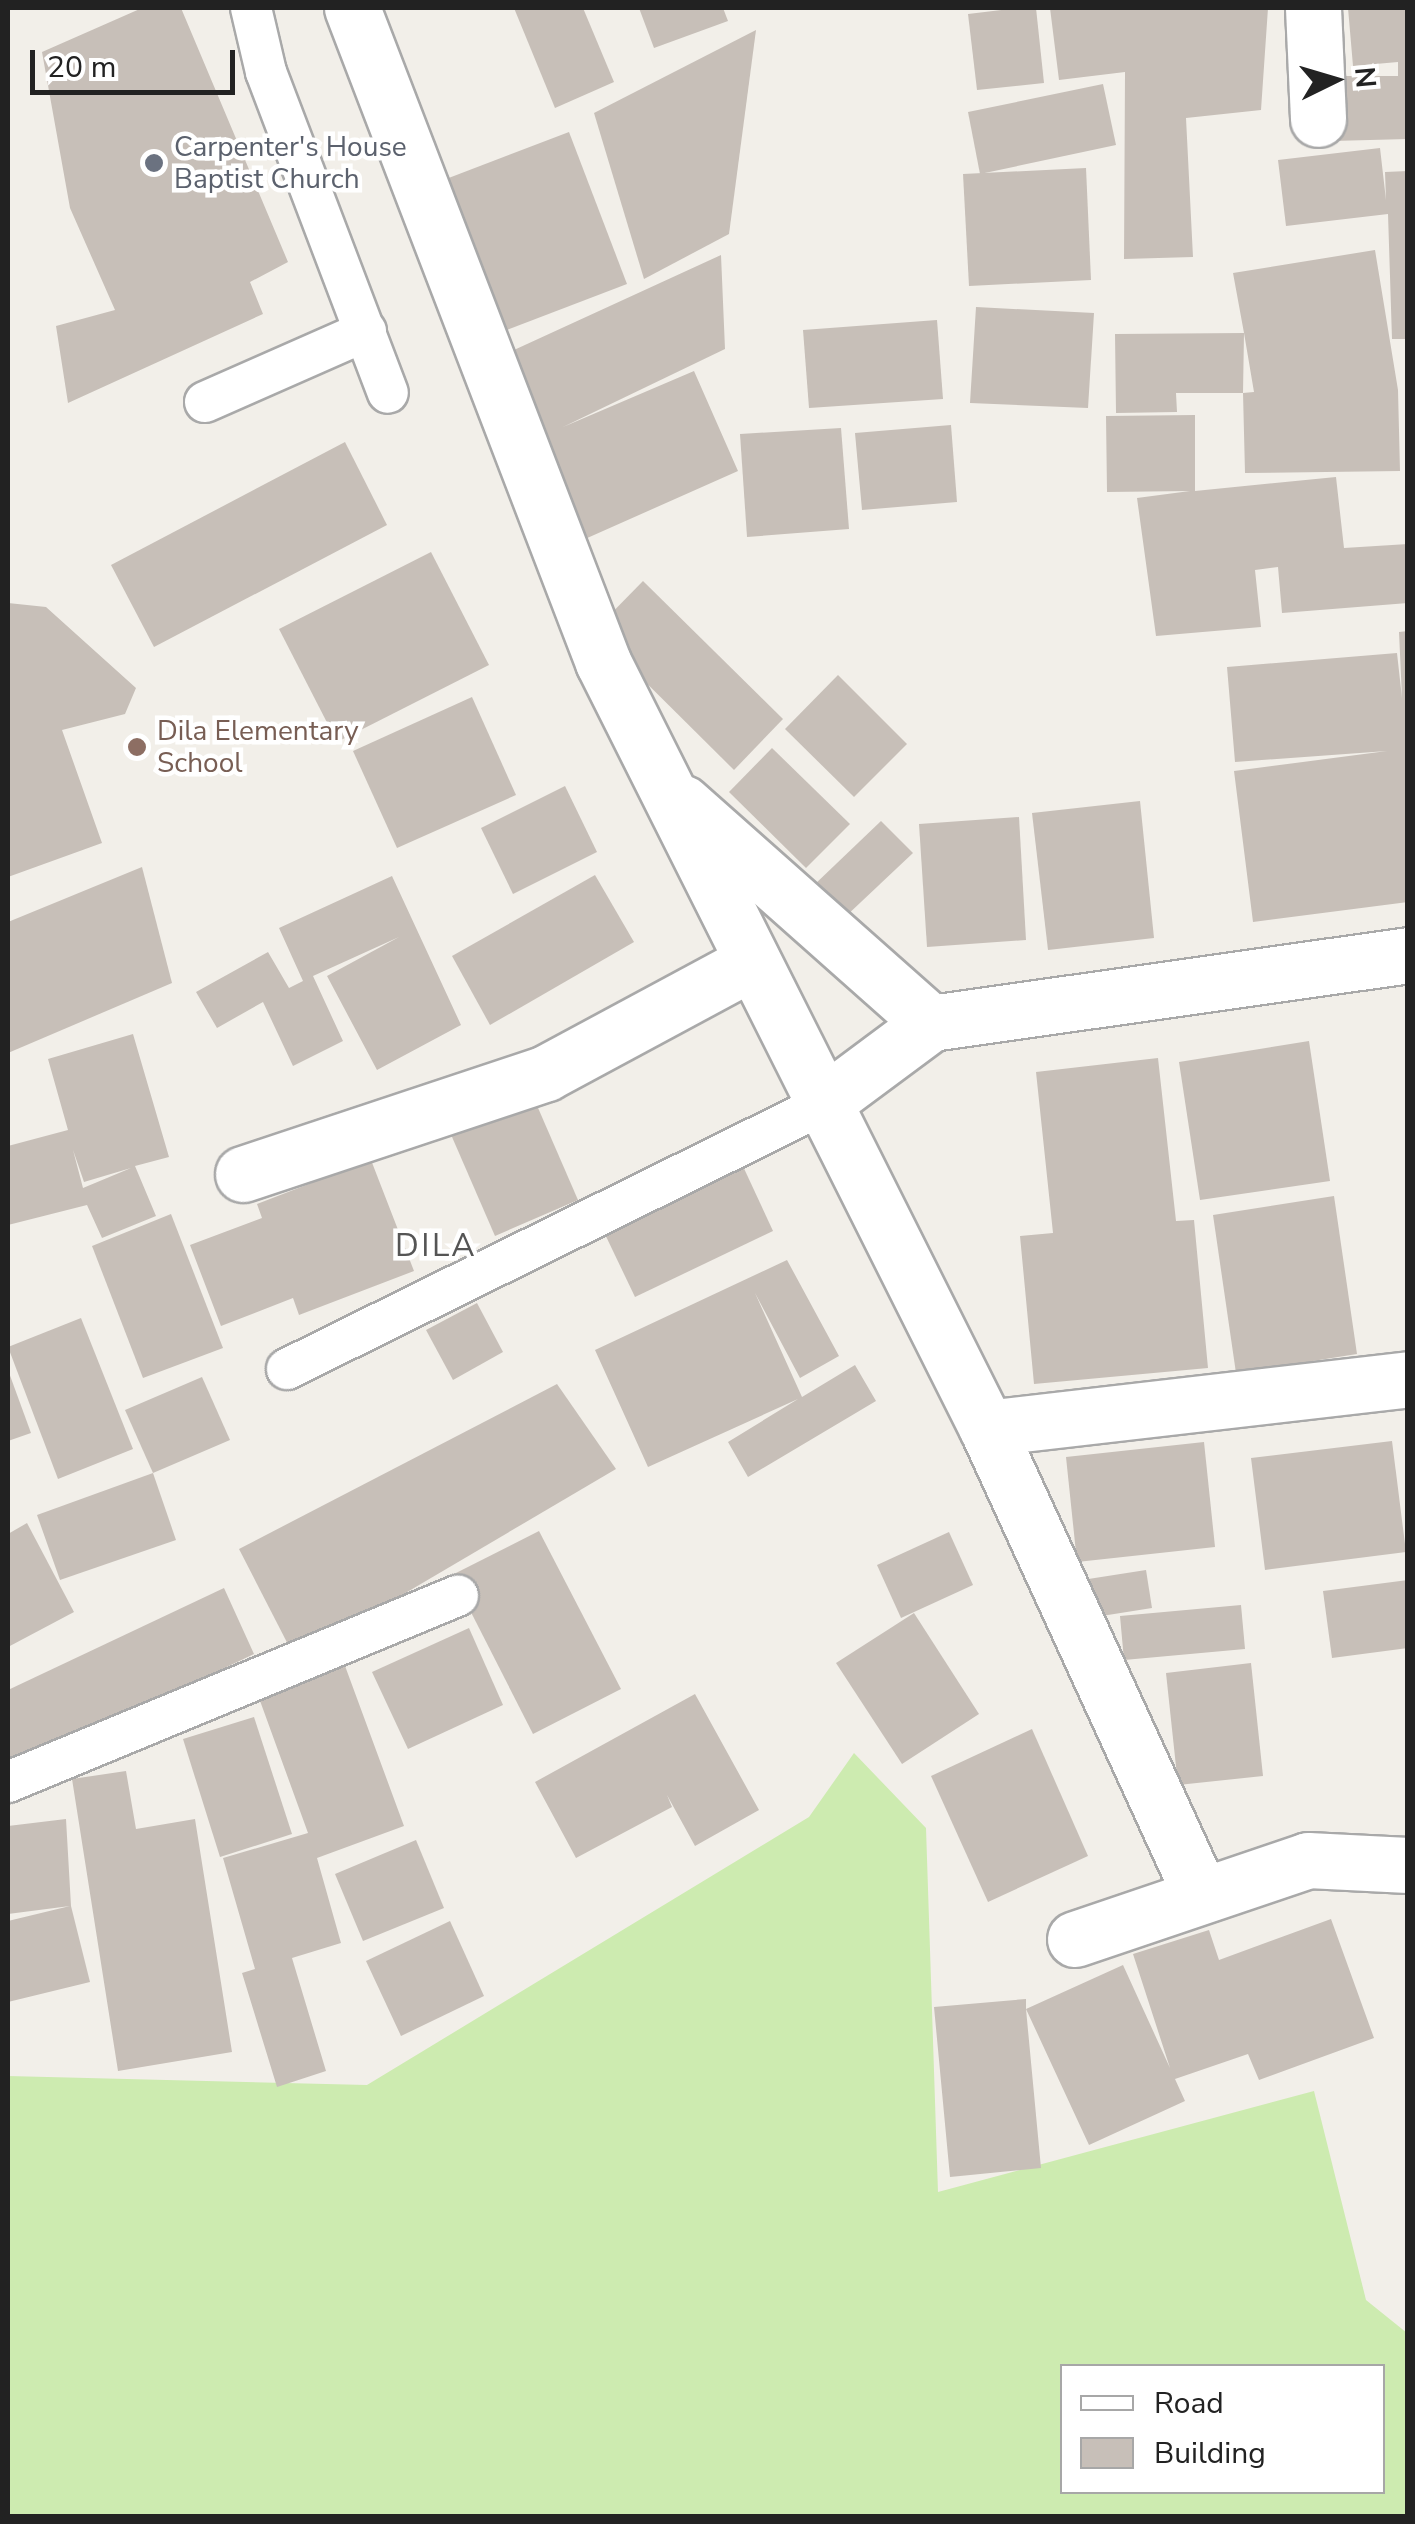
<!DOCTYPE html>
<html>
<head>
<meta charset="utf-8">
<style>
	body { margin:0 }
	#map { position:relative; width:1415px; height:2524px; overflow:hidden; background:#f2efe9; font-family:"Nunito Sans",sans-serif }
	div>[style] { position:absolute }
	.grass>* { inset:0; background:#cdebb0 }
	.building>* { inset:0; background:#c7bfb8 }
	.roads { filter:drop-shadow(2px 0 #a9a9a9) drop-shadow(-2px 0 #a9a9a9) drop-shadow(0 2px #a9a9a9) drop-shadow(0 -2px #a9a9a9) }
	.service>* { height:40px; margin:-20px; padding:0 20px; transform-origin:20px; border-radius:20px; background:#fff }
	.minor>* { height:55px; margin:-27.5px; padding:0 27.5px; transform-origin:27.5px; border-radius:27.5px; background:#fff }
	.dots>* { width:28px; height:28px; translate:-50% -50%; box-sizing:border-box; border:5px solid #fff; border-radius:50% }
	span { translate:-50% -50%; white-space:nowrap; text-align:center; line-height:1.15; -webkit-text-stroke:9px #fff; paint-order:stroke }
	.worship-label { font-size:28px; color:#5b616d }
	.left { translate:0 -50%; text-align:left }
	.education-label { font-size:28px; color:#785e54 }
	.quarter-label { font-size:32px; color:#555; letter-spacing:2.5px }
	.frame { position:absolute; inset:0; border:10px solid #222; pointer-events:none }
	.legend { position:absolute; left:1060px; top:2364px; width:325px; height:130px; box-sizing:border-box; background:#fff; border:2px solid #a7a7a7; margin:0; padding:12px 18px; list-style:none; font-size:30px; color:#222 }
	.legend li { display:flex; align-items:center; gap:20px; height:50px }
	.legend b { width:50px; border:2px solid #a7a7a7 }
	.north { position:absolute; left:1285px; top:30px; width:100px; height:100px; -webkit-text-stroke:8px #fff; paint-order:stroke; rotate:85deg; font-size:28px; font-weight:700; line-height:40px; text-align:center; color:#222 }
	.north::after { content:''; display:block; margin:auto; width:35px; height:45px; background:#222; clip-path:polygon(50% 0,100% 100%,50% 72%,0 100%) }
	.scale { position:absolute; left:30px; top:50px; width:205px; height:45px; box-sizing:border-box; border:5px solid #222; border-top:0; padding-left:12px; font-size:30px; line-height:35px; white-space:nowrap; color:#222; -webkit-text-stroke:8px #fff; paint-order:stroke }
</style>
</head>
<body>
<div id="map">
	<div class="grass">
		<div style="clip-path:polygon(evenodd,854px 1753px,926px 1828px,938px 2192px,1314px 2091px,1366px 2300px,1407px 2333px,1407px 2516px,8px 2516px,8px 2076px,367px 2085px,809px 1817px,854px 1753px,1062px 2366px,1382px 2366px,1382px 2492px,1062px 2492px,1062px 2366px)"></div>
	</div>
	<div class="building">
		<div style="clip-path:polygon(142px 8px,181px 8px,288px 262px,250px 282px,263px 314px,68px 403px,56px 326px,115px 310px,70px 208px,42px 52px)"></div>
		<div style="clip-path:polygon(514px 8px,583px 8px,614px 82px,555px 108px)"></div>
		<div style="clip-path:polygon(639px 8px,723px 8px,728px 21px,654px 48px)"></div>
		<div style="clip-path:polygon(1019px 8px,1036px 8px,1044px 83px,977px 90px,968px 14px)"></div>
		<div style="clip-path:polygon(1050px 8px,1268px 8px,1261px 110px,1186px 118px,1193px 257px,1124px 259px,1125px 72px,1059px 80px)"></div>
		<div style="clip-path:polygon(1348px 8px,1408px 8px,1408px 139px,1332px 141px,1331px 76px,1398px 76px,1398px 62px,1353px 66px)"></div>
		<div style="clip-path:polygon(756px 30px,729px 234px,644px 279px,594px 113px)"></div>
		<div style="clip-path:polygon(1103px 84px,1116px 145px,980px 174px,968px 112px)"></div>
		<div style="clip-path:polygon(569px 132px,627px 284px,491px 336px,433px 184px)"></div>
		<div style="clip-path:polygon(1380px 148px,1386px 200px,1385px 172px,1408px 171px,1408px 339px,1392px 339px,1388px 214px,1286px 226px,1278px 160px)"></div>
		<div style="clip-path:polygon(1086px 168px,1091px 280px,969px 286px,963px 174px)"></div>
		<div style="clip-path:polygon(1375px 250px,1398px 390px,1400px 471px,1245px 473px,1243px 393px,1254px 392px,1244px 333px,1243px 393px,1176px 393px,1177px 412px,1116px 413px,1115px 334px,1244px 333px,1233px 273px)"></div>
		<div style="clip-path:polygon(721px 255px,725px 349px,563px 427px,694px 371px,738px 471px,576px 543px,499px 357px)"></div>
		<div style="clip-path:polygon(976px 307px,1094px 313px,1088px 408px,970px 403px)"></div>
		<div style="clip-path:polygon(937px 320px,943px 399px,809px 408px,803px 330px)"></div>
		<div style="clip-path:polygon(1195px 415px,1195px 491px,1336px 477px,1344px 548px,1408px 544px,1408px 603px,1282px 613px,1278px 567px,1255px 570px,1261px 627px,1156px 636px,1137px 498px,1190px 491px,1107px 492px,1106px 416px)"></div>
		<div style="clip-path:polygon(951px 425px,957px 502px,862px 510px,855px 433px)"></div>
		<div style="clip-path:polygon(841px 428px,849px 529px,747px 537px,740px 434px)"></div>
		<div style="clip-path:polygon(345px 442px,387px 525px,154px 647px,111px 565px)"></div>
		<div style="clip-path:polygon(431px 552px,489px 665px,337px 742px,279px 629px)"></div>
		<div style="clip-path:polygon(643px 581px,783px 719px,734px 770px,594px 631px)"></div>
		<div style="clip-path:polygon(8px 603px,46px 607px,136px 688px,125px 714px,62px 730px,102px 843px,8px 877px)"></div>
		<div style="clip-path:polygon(1408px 631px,1408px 902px,1253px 922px,1234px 771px,1387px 751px,1235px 762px,1227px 667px,1397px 653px,1402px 698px,1399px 632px)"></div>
		<div style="clip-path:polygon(838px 675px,907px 744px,854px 797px,785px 729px)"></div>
		<div style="clip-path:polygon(472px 697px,516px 795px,397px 848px,353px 751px)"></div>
		<div style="clip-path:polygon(772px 748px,850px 824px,806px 868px,729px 792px)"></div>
		<div style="clip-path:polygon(565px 786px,597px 852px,513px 894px,481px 828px)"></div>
		<div style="clip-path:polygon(1140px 801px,1154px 938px,1048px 950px,1032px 813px)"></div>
		<div style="clip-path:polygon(1019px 817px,1026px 940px,927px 947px,919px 824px)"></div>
		<div style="clip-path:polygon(881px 821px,913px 853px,844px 918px,813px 886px)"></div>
		<div style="clip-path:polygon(142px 867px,172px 983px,8px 1053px,8px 922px)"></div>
		<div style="clip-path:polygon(595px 875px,634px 942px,490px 1025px,452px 956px)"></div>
		<div style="clip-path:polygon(392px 876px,461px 1025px,377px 1070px,327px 976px,399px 937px,313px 976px,343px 1041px,293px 1066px,263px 1002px,217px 1028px,196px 992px,268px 952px,289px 988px,303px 981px,279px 928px)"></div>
		<div style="clip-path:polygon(evenodd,133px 1034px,169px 1157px,135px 1166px,156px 1216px,102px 1238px,87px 1205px,8px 1225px,8px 1146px,68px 1130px,48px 1059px,133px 1034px,73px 1150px,84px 1182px,131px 1168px,83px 1188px,73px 1150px)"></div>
		<div style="clip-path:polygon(1309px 1041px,1330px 1181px,1200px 1200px,1179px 1062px)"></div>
		<div style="clip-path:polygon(1158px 1058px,1176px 1221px,1194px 1220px,1208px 1368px,1034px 1384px,1020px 1236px,1053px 1233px,1036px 1072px)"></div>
		<div style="clip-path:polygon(532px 1094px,578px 1200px,495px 1236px,449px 1130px)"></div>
		<div style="clip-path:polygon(371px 1160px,414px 1271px,299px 1315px,293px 1298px,221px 1326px,190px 1245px,262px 1218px,257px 1204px)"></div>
		<div style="clip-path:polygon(741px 1162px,773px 1231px,635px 1297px,602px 1228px)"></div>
		<div style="clip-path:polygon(1334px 1196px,1357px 1354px,1236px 1373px,1213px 1215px)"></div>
		<div style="clip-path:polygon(171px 1214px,223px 1348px,143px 1378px,92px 1246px)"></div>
		<div style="clip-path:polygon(787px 1260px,839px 1356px,800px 1378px,755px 1293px,802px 1397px,855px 1365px,876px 1401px,748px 1477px,728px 1442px,798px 1399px,648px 1467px,595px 1350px)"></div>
		<div style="clip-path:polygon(477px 1303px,503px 1352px,453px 1380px,426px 1330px)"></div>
		<div style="clip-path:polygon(81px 1318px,133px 1449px,58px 1479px,8px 1347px)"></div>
		<div style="clip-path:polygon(8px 1370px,31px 1433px,8px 1441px)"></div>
		<div style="clip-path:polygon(202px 1377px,230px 1440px,153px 1473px,125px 1410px)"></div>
		<div style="clip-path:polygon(557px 1384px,616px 1469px,295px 1658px,239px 1549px)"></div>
		<div style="clip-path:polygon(1392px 1441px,1406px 1552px,1265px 1570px,1251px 1458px)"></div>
		<div style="clip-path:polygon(1204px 1442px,1215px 1547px,1077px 1562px,1066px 1457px)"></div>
		<div style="clip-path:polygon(153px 1473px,176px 1540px,60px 1580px,37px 1515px)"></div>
		<div style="clip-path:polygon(27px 1523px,74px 1612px,8px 1647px,8px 1534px)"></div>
		<div style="clip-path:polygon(539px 1531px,621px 1689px,533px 1734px,452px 1575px)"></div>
		<div style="clip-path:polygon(949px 1532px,973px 1585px,901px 1618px,877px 1565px)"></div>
		<div style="clip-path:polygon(1146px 1570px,1152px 1608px,1089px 1618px,1082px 1580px)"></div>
		<div style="clip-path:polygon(1408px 1580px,1408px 1648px,1332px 1658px,1323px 1591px)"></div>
		<div style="clip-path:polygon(224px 1588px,254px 1654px,8px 1771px,8px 1690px)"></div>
		<div style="clip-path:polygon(1241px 1605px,1245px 1649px,1124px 1660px,1120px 1616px)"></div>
		<div style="clip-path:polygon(914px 1613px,979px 1714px,902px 1764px,836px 1663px)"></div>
		<div style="clip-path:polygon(469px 1628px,503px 1705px,408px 1749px,372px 1672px)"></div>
		<div style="clip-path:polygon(341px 1655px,404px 1826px,317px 1858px,341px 1943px,292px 1958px,326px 2071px,277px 2087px,242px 1973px,255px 1969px,223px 1858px,308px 1833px,255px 1687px)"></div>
		<div style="clip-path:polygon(1251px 1663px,1263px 1776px,1178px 1785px,1166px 1673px)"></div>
		<div style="clip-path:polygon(695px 1694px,759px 1810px,695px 1846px,667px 1795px,672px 1807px,576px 1858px,535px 1782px)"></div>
		<div style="clip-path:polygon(254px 1717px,292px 1834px,220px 1857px,183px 1739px)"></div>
		<div style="clip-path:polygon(1032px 1729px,1088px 1856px,988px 1902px,931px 1776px)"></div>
		<div style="clip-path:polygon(126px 1771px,136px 1829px,195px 1819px,232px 2052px,118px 2071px,72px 1779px)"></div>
		<div style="clip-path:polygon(66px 1819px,71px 1906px,90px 1982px,8px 2002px,8px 1921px,70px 1906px,8px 1914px,8px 1826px)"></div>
		<div style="clip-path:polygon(416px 1840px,444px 1908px,363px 1941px,335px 1874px)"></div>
		<div style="clip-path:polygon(1331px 1919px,1374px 2038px,1259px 2080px,1248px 2054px,1175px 2079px,1185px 2101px,1089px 2145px,1026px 2009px,1041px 2168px,950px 2177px,934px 2007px,1026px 1999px,1026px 2009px,1123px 1965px,1170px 2068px,1133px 1954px,1209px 1930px,1219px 1960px)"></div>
		<div style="clip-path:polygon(450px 1921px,484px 1996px,401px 2036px,366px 1961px)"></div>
	</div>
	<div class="roads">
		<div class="service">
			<div style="left:251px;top:8px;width:66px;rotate:76.8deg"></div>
			<div style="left:266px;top:72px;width:343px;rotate:69.2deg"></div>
			<div style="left:205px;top:402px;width:176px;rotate:-23.8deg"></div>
			<div style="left:287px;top:1369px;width:592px;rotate:-26.26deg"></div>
			<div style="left:8px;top:1782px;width:487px;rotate:-22.5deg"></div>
		</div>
		<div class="minor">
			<div style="left:352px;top:8px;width:701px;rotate:69deg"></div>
			<div style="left:603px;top:662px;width:857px;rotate:63.38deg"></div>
			<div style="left:987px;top:1428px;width:511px;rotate:65.39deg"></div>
			<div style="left:1313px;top:8px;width:111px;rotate:87.4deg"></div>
			<div style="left:683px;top:803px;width:332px;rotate:41.6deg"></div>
			<div style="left:818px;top:1107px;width:141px;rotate:-36.6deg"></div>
			<div style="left:931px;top:1023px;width:482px;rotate:-8.1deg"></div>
			<div style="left:243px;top:1174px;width:319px;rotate:-18.4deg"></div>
			<div style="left:546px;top:1073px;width:232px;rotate:-28.3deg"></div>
			<div style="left:987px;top:1428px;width:424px;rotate:-6.6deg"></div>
			<div style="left:1075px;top:1939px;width:246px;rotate:-18.7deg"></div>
			<div style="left:1308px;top:1860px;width:100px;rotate:2.9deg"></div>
		</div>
	</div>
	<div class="dots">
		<div style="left:154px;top:163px;background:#6b7280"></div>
		<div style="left:137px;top:747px;background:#8d6e63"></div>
	</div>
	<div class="worship-label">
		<span class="left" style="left:174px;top:163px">Carpenter's House<br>Baptist Church</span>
	</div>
	<div class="education-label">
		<span class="left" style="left:157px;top:747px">Dila Elementary<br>School</span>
	</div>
	<div class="quarter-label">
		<span style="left:436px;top:1246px">DILA</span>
	</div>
	<div class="frame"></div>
	<ul class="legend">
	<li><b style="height:12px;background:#fff"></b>Road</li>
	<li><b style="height:28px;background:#c7bfb8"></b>Building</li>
	</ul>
	<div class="north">N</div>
	<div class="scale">20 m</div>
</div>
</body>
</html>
